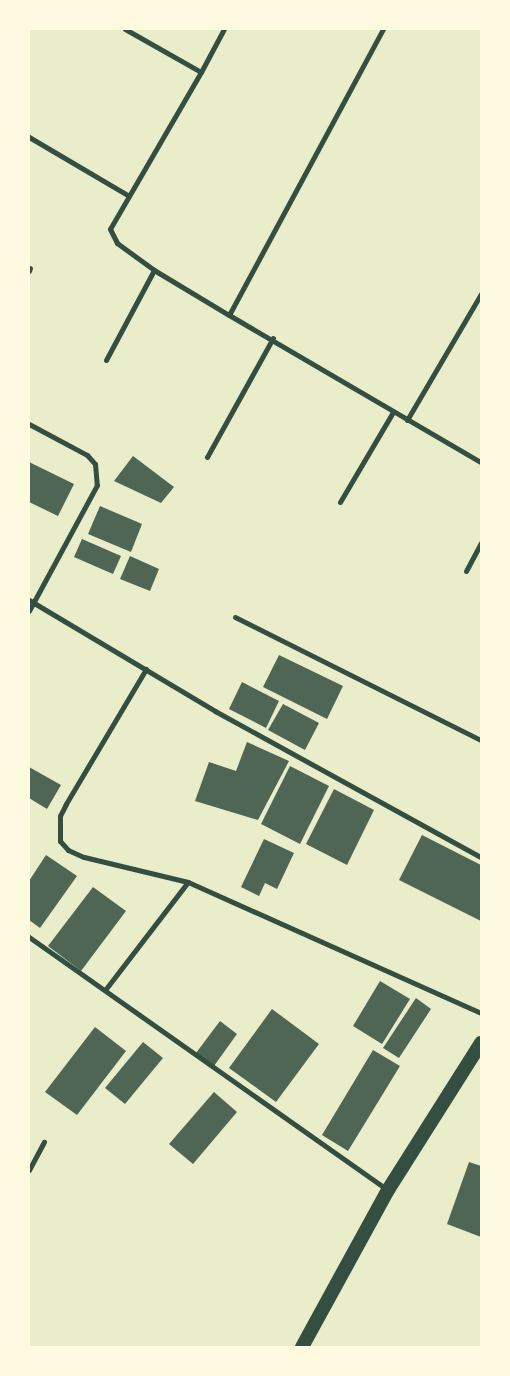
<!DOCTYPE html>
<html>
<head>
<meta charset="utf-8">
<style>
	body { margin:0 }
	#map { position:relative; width:510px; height:1376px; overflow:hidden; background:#e9edc9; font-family:"Source Sans 3",sans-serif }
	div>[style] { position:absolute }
	.building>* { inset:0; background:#4f6655 }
	.minor>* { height:5px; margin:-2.5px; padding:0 2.5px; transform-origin:2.5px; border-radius:2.5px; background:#344e41 }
	.trunk>* { height:14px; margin:-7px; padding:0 7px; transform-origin:7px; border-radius:7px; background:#344e41 }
	span { translate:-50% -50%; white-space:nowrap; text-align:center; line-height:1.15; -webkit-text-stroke:4px #fefae0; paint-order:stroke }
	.frame { position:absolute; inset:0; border:30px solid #fefae0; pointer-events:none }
</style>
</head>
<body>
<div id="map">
	<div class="building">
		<div style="clip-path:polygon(133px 456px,174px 487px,161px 503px,114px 481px)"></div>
		<div style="clip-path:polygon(29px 462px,74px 484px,58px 516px,29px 502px)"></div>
		<div style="clip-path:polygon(100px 506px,142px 524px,131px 552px,88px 534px)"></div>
		<div style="clip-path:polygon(82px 539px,121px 556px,113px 574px,74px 557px)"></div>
		<div style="clip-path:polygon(130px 556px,159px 569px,150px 591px,120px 579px)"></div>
		<div style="clip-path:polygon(279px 655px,343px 686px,327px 719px,263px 687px)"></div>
		<div style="clip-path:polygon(242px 682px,279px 701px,266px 728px,229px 709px)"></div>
		<div style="clip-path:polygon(283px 704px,319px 723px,305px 750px,268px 730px)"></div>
		<div style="clip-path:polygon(247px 742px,289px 761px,258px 820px,195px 801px,209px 762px,236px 771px)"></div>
		<div style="clip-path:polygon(290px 766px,329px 786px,300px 844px,261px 824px)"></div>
		<div style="clip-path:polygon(29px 767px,61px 785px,47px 809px,29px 798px)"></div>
		<div style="clip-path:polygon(334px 789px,374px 810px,347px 865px,306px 844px)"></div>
		<div style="clip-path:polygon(422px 835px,481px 865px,481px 921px,399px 880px)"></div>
		<div style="clip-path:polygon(264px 839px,294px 853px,277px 889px,265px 883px,259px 896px,241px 887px)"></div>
		<div style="clip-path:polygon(46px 855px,77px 876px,40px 928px,29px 920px,29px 881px)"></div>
		<div style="clip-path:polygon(93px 887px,126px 911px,81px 971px,48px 946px)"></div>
		<div style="clip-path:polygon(380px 981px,410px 999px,382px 1044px,353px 1026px)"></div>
		<div style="clip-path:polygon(416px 998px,431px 1009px,399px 1058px,383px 1048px)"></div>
		<div style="clip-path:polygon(272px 1009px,319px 1044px,276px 1102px,229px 1068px)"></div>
		<div style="clip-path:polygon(220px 1021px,237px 1034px,214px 1066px,196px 1053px)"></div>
		<div style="clip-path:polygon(95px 1027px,126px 1051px,77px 1115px,45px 1092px)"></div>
		<div style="clip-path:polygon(143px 1042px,163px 1058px,125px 1104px,105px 1088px)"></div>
		<div style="clip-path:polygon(373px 1050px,400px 1066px,348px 1151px,322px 1135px)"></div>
		<div style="clip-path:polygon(214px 1092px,237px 1112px,193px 1164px,169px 1144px)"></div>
		<div style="clip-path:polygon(469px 1162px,481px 1166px,481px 1237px,447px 1224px)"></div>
	</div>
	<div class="minor">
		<div style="left:125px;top:29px;width:87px;rotate:29.5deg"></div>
		<div style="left:201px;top:72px;width:181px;rotate:120.1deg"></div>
		<div style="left:110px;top:229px;width:16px;rotate:63deg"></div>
		<div style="left:117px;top:243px;width:46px;rotate:36.1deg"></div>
		<div style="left:154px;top:270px;width:87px;rotate:31deg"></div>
		<div style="left:229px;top:315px;width:292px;rotate:30.3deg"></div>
		<div style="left:201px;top:72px;width:49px;rotate:-61.9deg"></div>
		<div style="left:29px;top:137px;width:116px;rotate:30.5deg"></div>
		<div style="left:29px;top:271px;width:3px;rotate:-72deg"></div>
		<div style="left:229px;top:315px;width:325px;rotate:-61.7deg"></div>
		<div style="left:106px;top:360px;width:102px;rotate:-61.9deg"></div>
		<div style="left:407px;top:420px;width:146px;rotate:-59.6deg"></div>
		<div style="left:29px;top:424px;width:66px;rotate:28.1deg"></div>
		<div style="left:87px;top:455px;width:12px;rotate:48deg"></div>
		<div style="left:95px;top:464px;width:21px;rotate:85deg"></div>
		<div style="left:97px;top:485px;width:143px;rotate:118.4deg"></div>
		<div style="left:207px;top:457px;width:136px;rotate:-61deg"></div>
		<div style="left:340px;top:502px;width:104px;rotate:-59.5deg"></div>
		<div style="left:466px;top:571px;width:32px;rotate:-62deg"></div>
		<div style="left:29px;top:600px;width:217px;rotate:30.8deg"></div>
		<div style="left:215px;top:711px;width:303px;rotate:28.8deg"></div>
		<div style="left:235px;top:617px;width:275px;rotate:26.6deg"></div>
		<div style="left:146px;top:669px;width:157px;rotate:120.7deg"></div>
		<div style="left:66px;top:804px;width:13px;rotate:117deg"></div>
		<div style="left:60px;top:816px;width:25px;rotate:90deg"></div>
		<div style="left:60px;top:841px;width:12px;rotate:48deg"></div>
		<div style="left:68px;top:850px;width:17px;rotate:24deg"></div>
		<div style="left:84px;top:857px;width:107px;rotate:13.5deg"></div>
		<div style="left:188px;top:882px;width:321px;rotate:24.1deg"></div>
		<div style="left:29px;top:937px;width:439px;rotate:35.2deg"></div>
		<div style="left:105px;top:990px;width:136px;rotate:-52.5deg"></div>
		<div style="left:29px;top:1170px;width:32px;rotate:-62deg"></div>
	</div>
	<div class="trunk">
		<div style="left:302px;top:1347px;width:179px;rotate:-61.3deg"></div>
		<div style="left:388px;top:1190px;width:174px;rotate:-57.7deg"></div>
	</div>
	<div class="frame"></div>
</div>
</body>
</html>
